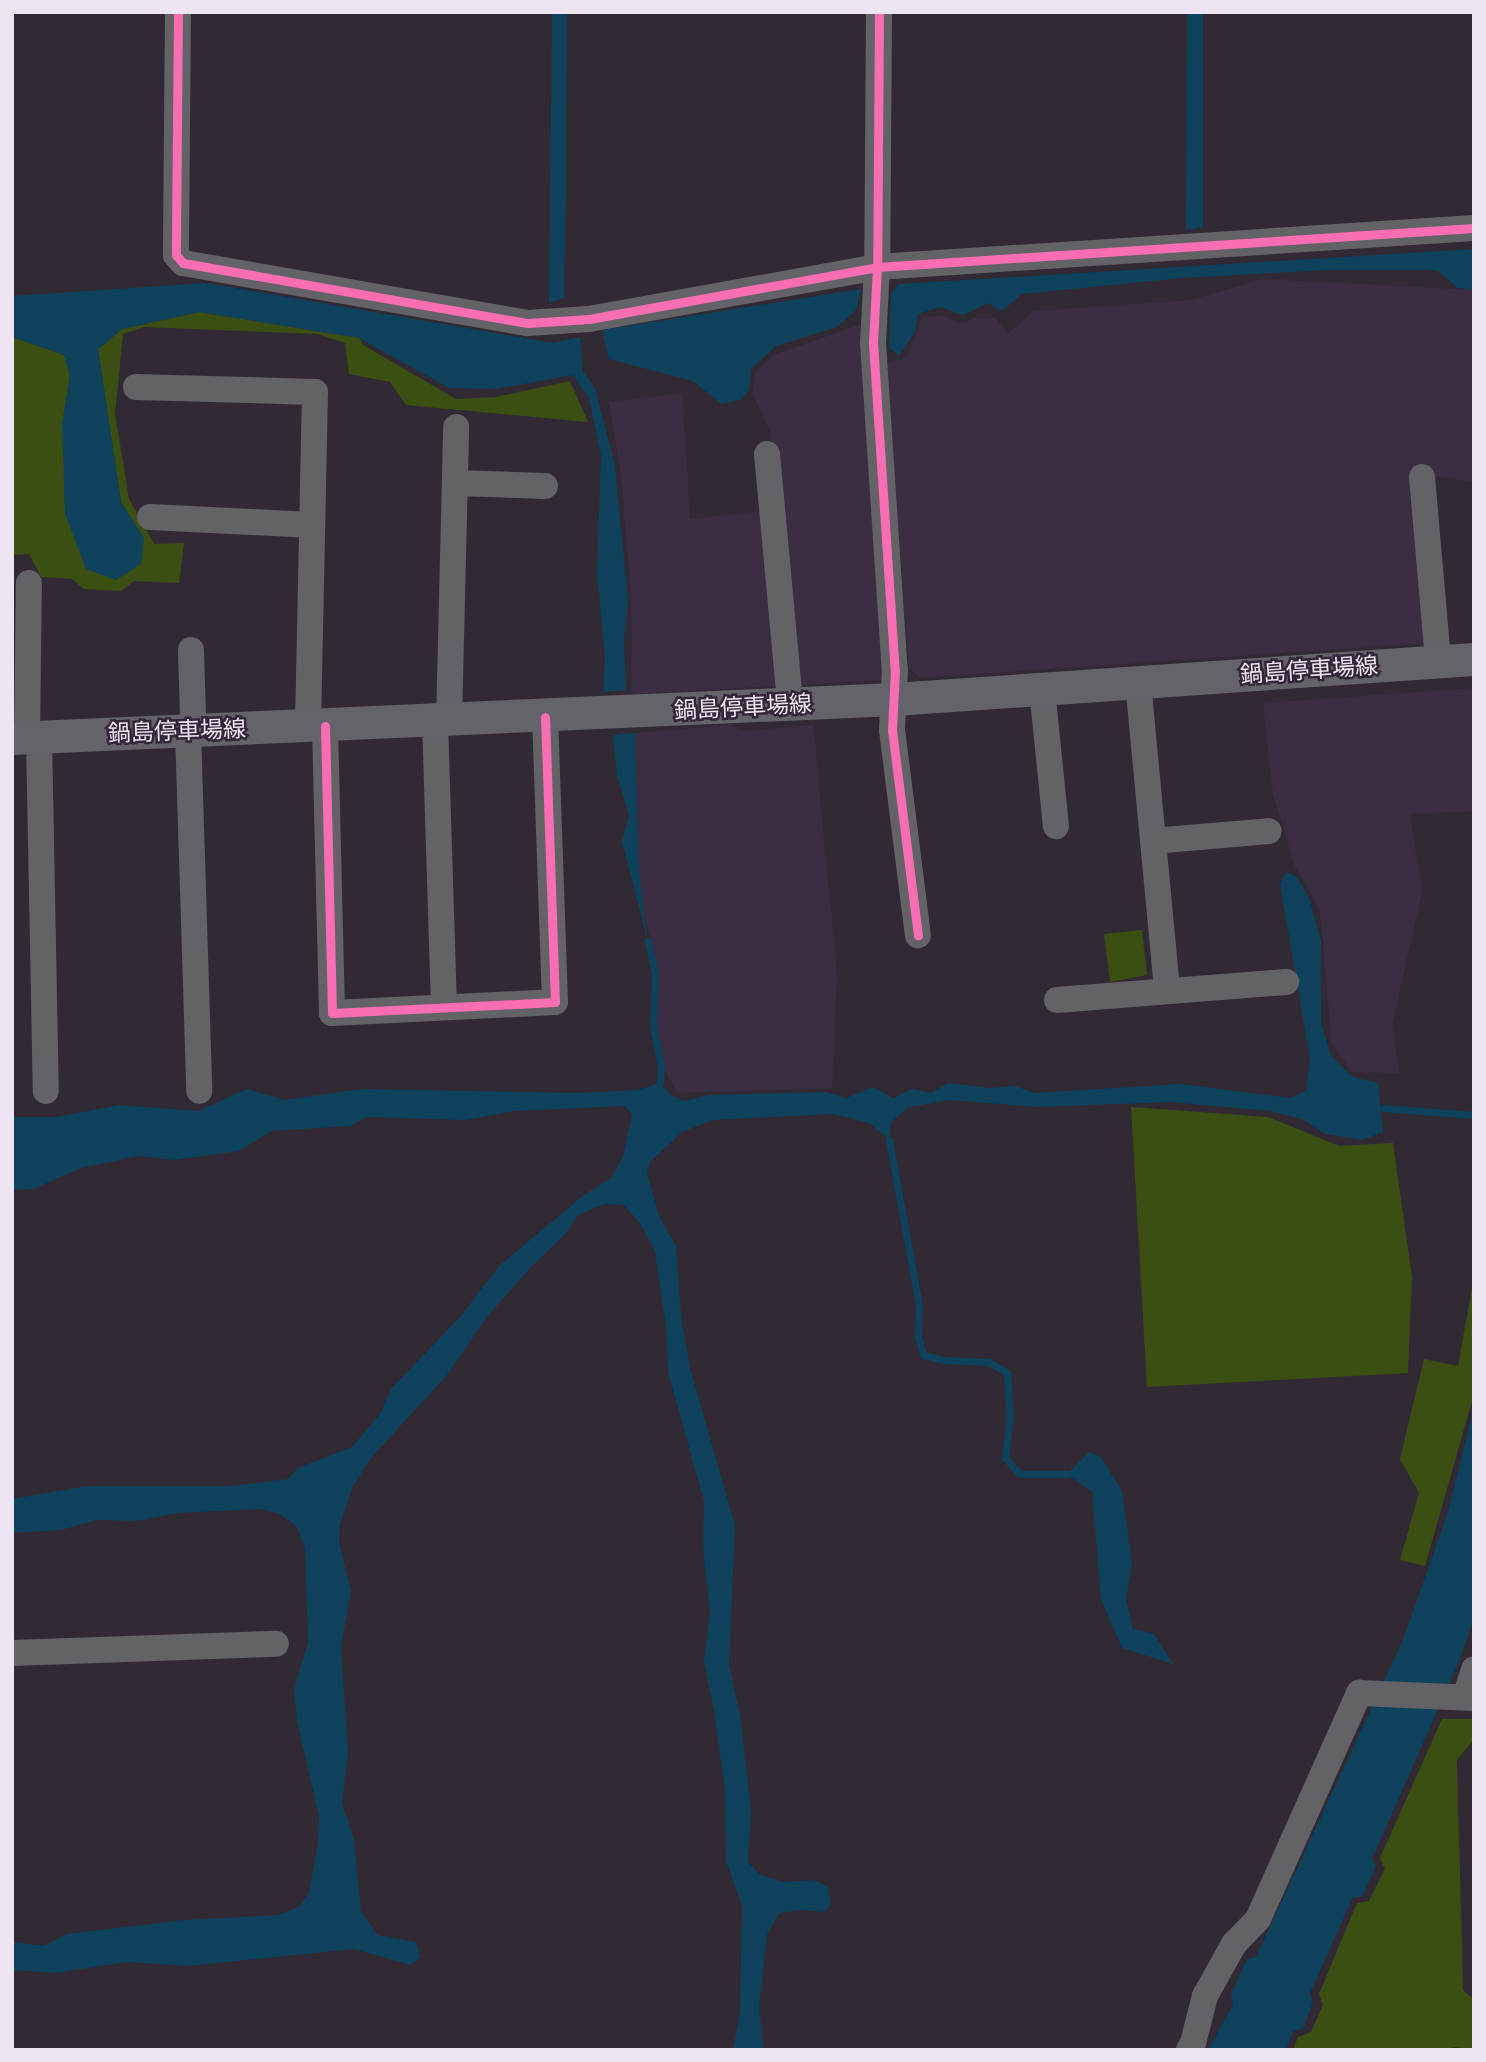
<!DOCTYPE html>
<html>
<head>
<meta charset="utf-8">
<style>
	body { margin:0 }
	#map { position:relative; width:1486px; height:2062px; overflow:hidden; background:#312a34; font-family:Quicksand,"Noto Sans JP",sans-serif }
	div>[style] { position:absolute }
	.built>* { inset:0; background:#3b2d42 }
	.green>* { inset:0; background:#3c4f13 }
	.water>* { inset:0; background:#0e425d }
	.stream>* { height:7px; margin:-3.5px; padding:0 3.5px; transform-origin:3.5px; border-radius:3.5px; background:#0e425d }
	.minor>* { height:26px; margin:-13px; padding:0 13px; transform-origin:13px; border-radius:13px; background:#636267 }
	.major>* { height:33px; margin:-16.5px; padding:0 16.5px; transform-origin:16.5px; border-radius:16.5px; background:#64636a }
	.cycleway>* { height:9px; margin:-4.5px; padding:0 4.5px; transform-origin:4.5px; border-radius:4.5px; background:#f96db3 }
	span { translate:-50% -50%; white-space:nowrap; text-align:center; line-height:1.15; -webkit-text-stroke:5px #322638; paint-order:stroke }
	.street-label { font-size:23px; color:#ede5f1 }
	.frame { position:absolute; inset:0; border:14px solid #ede5f1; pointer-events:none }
</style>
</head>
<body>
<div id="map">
	<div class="built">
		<div style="clip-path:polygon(1263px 279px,1474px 290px,1474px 482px,1413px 473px,1427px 643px,920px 678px,909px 667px,886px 364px,908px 356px,922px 318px,941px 315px,963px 324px,975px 318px,995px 318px,1009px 333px,1034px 311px,1191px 300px)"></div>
		<div style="clip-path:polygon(865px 323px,883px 680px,632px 694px,631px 591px,621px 474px,609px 402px,682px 393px,690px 519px,779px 509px,771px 433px,753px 395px,756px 371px,776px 354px)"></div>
		<div style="clip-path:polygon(1474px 688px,1474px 811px,1410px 814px,1422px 893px,1392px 1024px,1399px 1073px,1352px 1072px,1332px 1044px,1320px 910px,1294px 864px,1273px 794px,1263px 703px)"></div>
		<div style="clip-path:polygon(730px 725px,743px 731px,813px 725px,837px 976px,832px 1088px,677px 1093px,664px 1068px,656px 1025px,659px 973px,645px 918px,639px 873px,635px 733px)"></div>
	</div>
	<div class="green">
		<div style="clip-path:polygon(199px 312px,360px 338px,363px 345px,456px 399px,496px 397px,570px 381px,588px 422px,406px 405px,390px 382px,349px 374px,345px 343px,318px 334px,144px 327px,123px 334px,115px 414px,129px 499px,154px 544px,184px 543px,179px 583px,134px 581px,121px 591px,84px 589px,72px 579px,41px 577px,29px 554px,12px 555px,12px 337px,64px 355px,70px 376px,62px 425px,144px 539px,121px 502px,98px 349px,122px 329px)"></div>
		<div style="clip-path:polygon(1142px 930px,1147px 975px,1110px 982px,1104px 934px)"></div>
		<div style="clip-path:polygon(1131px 1107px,1268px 1117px,1339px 1146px,1393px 1143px,1412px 1277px,1408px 1373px,1147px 1387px)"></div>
		<div style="clip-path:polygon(1474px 1276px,1474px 1394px,1425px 1566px,1400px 1560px,1419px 1493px,1400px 1459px,1424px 1359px,1458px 1366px)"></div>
		<div style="clip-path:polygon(1442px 1719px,1474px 1719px,1474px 1739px,1457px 1760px,1463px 1990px,1474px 2000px,1474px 2050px,1455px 2047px,1444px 2050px,1293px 2050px,1298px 2037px,1311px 2032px,1323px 2005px,1319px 1994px,1357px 1903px,1369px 1901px,1385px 1869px,1380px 1858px)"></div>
	</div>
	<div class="water">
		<div style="clip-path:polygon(552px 12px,567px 12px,566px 193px,564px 298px,549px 303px)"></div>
		<div style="clip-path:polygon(1187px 12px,1203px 12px,1203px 227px,1186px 230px)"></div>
		<div style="clip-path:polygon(1474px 249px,1474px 290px,1458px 288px,1436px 270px,1328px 270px,1182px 278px,1022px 294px,1002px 311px,988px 303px,963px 315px,940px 307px,918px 314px,915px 332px,899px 356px,889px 347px,891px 293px,899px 284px)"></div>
		<div style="clip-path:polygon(206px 283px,553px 343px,580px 337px,583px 371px,595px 388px,615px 466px,628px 601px,624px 640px,626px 690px,603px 692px,605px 656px,597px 575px,601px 456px,589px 398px,573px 375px,496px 389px,449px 388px,359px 338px,199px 312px,122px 329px,98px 349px,121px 502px,144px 538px,141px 564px,116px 580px,86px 569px,65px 514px,62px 425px,70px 376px,64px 355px,12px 337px,12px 296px)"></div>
		<div style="clip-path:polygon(861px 289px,856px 310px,837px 327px,776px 346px,751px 369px,749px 390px,740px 400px,721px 404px,693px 381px,609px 359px,602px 330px)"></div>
		<div style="clip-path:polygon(635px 733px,639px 873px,648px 941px,622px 842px,629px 815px,617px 776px,613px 735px)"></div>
		<div style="clip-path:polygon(1286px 872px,1297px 877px,1309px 898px,1321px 941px,1321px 1022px,1331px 1056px,1353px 1077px,1378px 1083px,1383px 1132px,1362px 1140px,1325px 1134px,1302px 1119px,1269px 1111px,1171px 1102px,1037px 1107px,950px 1100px,909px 1107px,891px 1122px,889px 1140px,869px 1123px,833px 1114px,713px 1120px,682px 1132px,650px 1162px,647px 1173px,659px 1216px,676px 1246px,681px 1317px,690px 1368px,735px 1525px,729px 1665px,740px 1715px,751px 1810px,748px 1862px,760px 1875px,784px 1882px,814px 1880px,828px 1887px,831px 1904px,824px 1912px,801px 1910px,779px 1913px,767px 1935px,759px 2008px,764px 2050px,733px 2050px,740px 2012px,742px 1906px,726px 1861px,725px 1790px,714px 1710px,704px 1661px,710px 1613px,703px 1549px,704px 1501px,668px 1372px,666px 1327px,655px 1251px,640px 1223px,624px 1205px,604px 1204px,578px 1215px,567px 1232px,529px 1269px,487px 1317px,447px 1375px,370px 1459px,353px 1486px,340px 1524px,339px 1541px,351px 1592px,341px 1647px,348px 1752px,342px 1803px,354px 1840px,361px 1911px,377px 1935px,416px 1942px,420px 1957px,411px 1965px,354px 1949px,188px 1966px,127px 1962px,55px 1973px,12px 1970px,12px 1942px,44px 1946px,67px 1934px,184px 1920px,278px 1915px,299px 1907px,309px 1893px,318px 1844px,319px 1816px,297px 1721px,294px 1690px,308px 1642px,305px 1548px,297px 1527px,280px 1514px,262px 1509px,178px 1513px,136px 1521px,97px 1520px,61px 1530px,12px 1533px,12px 1499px,86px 1486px,231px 1486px,288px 1479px,298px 1468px,352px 1447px,380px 1414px,391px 1389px,461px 1316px,499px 1266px,584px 1195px,611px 1178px,623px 1157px,632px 1115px,625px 1106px,514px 1111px,466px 1120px,366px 1117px,351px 1126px,271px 1131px,239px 1151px,174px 1160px,139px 1156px,81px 1168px,33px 1189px,12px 1190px,12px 1117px,57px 1117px,119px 1105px,198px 1111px,247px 1089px,284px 1100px,362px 1089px,578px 1093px,638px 1090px,660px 1083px,670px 1095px,684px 1101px,710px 1095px,826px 1092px,846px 1098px,874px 1087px,893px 1098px,912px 1089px,931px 1093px,949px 1083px,990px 1088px,1015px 1086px,1034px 1093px,1181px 1084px,1290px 1098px,1306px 1091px,1310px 1059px,1280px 884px)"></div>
		<div style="clip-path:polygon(1474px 1407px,1474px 1617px,1460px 1659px,1372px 1859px,1376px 1866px,1362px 1897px,1353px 1897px,1310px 1993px,1313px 2002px,1303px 2029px,1293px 2031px,1286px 2050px,1208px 2050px,1233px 2005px,1231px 1994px,1247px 1959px,1256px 1957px,1403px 1640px,1448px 1512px)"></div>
		<div style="clip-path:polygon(1089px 1452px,1101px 1457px,1122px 1491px,1132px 1562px,1126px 1599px,1133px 1629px,1154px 1634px,1173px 1664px,1122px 1648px,1101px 1599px,1092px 1492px,1067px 1474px)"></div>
	</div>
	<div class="stream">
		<div style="left:648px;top:941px;width:33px;rotate:78deg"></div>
		<div style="left:655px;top:973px;width:52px;rotate:92.2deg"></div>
		<div style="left:653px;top:1025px;width:43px;rotate:79.2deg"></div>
		<div style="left:661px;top:1067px;width:16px;rotate:94deg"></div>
		<div style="left:1383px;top:1108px;width:91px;rotate:4.4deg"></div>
		<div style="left:889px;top:1140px;width:168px;rotate:79.7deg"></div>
		<div style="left:919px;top:1305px;width:31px;rotate:92deg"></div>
		<div style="left:918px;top:1336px;width:20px;rotate:75deg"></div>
		<div style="left:923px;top:1355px;width:21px;rotate:14deg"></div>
		<div style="left:943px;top:1360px;width:46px;rotate:2.5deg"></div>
		<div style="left:989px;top:1362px;width:21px;rotate:31deg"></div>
		<div style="left:1007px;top:1373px;width:43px;rotate:86deg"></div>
		<div style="left:1010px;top:1416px;width:42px;rotate:96.8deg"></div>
		<div style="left:1005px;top:1458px;width:22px;rotate:47deg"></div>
		<div style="left:1020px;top:1474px;width:47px"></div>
	</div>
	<div class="minor">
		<div style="left:178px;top:12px;width:243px;rotate:90.5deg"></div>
		<div style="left:176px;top:255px;width:11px;rotate:49deg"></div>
		<div style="left:183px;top:263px;width:350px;rotate:9.9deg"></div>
		<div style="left:528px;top:323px;width:61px;rotate:-3.8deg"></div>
		<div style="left:589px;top:319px;width:293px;rotate:-10.2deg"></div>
		<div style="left:877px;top:267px;width:598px;rotate:-3.74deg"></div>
		<div style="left:879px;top:12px;width:255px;rotate:90.4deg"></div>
		<div style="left:877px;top:267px;width:76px;rotate:93deg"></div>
		<div style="left:873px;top:343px;width:328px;rotate:86.2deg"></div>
		<div style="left:895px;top:670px;width:60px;rotate:92.9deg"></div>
		<div style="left:892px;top:730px;width:207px;rotate:82.8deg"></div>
		<div style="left:136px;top:387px;width:179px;rotate:1.6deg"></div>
		<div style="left:315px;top:392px;width:334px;rotate:91.2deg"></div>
		<div style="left:767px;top:454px;width:251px;rotate:84.7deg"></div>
		<div style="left:1422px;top:477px;width:185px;rotate:85deg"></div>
		<div style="left:455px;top:483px;width:90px;rotate:1.9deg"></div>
		<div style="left:150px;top:517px;width:162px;rotate:2.8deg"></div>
		<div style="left:191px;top:650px;width:67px;rotate:88.3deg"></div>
		<div style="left:193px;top:717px;width:15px;rotate:110deg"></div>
		<div style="left:188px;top:731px;width:360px;rotate:88.2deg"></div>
		<div style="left:1138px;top:682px;width:310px;rotate:84.6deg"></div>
		<div style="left:1042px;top:689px;width:138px;rotate:84.2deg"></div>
		<div style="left:435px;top:721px;width:286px;rotate:88.2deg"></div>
		<div style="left:449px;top:721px;width:294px;rotate:-88.6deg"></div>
		<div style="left:325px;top:726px;width:287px;rotate:88.6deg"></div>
		<div style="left:332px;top:1013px;width:223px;rotate:-2.8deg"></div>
		<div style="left:555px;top:1002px;width:285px;rotate:-92deg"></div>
		<div style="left:39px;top:737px;width:354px;rotate:88.9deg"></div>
		<div style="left:27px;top:738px;width:155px;rotate:-89.3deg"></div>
		<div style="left:1153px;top:841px;width:116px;rotate:-4.9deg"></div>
		<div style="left:1057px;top:1000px;width:230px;rotate:-4.5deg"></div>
		<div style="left:12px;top:1653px;width:264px;rotate:-2deg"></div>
		<div style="left:1465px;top:1697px;width:29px;rotate:-72deg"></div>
		<div style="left:1189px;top:2050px;width:8px;rotate:-60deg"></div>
		<div style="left:1193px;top:2043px;width:49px;rotate:-75.7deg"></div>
		<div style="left:1205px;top:1996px;width:60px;rotate:-60.9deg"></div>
		<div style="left:1234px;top:1944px;width:35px;rotate:-46deg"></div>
		<div style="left:1258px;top:1919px;width:248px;rotate:-65.9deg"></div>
		<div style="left:1359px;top:1693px;width:115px;rotate:2.5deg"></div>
	</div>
	<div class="major">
		<div style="left:12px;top:738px;width:883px;rotate:-2.53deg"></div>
		<div style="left:894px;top:699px;width:581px;rotate:-3.95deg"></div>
	</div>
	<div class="cycleway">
		<div style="left:178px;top:12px;width:243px;rotate:90.5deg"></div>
		<div style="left:176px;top:255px;width:11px;rotate:49deg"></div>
		<div style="left:183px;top:263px;width:350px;rotate:9.9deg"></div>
		<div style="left:528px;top:323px;width:61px;rotate:-3.8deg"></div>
		<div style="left:589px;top:319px;width:293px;rotate:-10.2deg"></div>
		<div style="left:877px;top:267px;width:598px;rotate:-3.74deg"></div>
		<div style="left:879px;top:12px;width:255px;rotate:90.4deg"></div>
		<div style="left:877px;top:267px;width:76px;rotate:93deg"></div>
		<div style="left:873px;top:343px;width:328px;rotate:86.2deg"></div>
		<div style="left:895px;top:670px;width:60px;rotate:92.9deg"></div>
		<div style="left:892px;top:730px;width:207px;rotate:82.8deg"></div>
		<div style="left:325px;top:726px;width:287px;rotate:88.6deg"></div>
		<div style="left:332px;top:1013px;width:223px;rotate:-2.8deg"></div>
		<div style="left:555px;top:1002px;width:285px;rotate:-92deg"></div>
	</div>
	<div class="street-label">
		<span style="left:1309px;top:670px;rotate:-4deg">鍋島停車場線</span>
		<span style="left:743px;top:707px;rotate:-3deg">鍋島停車場線</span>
		<span style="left:177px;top:731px;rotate:-2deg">鍋島停車場線</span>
	</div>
	<div class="frame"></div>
</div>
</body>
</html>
